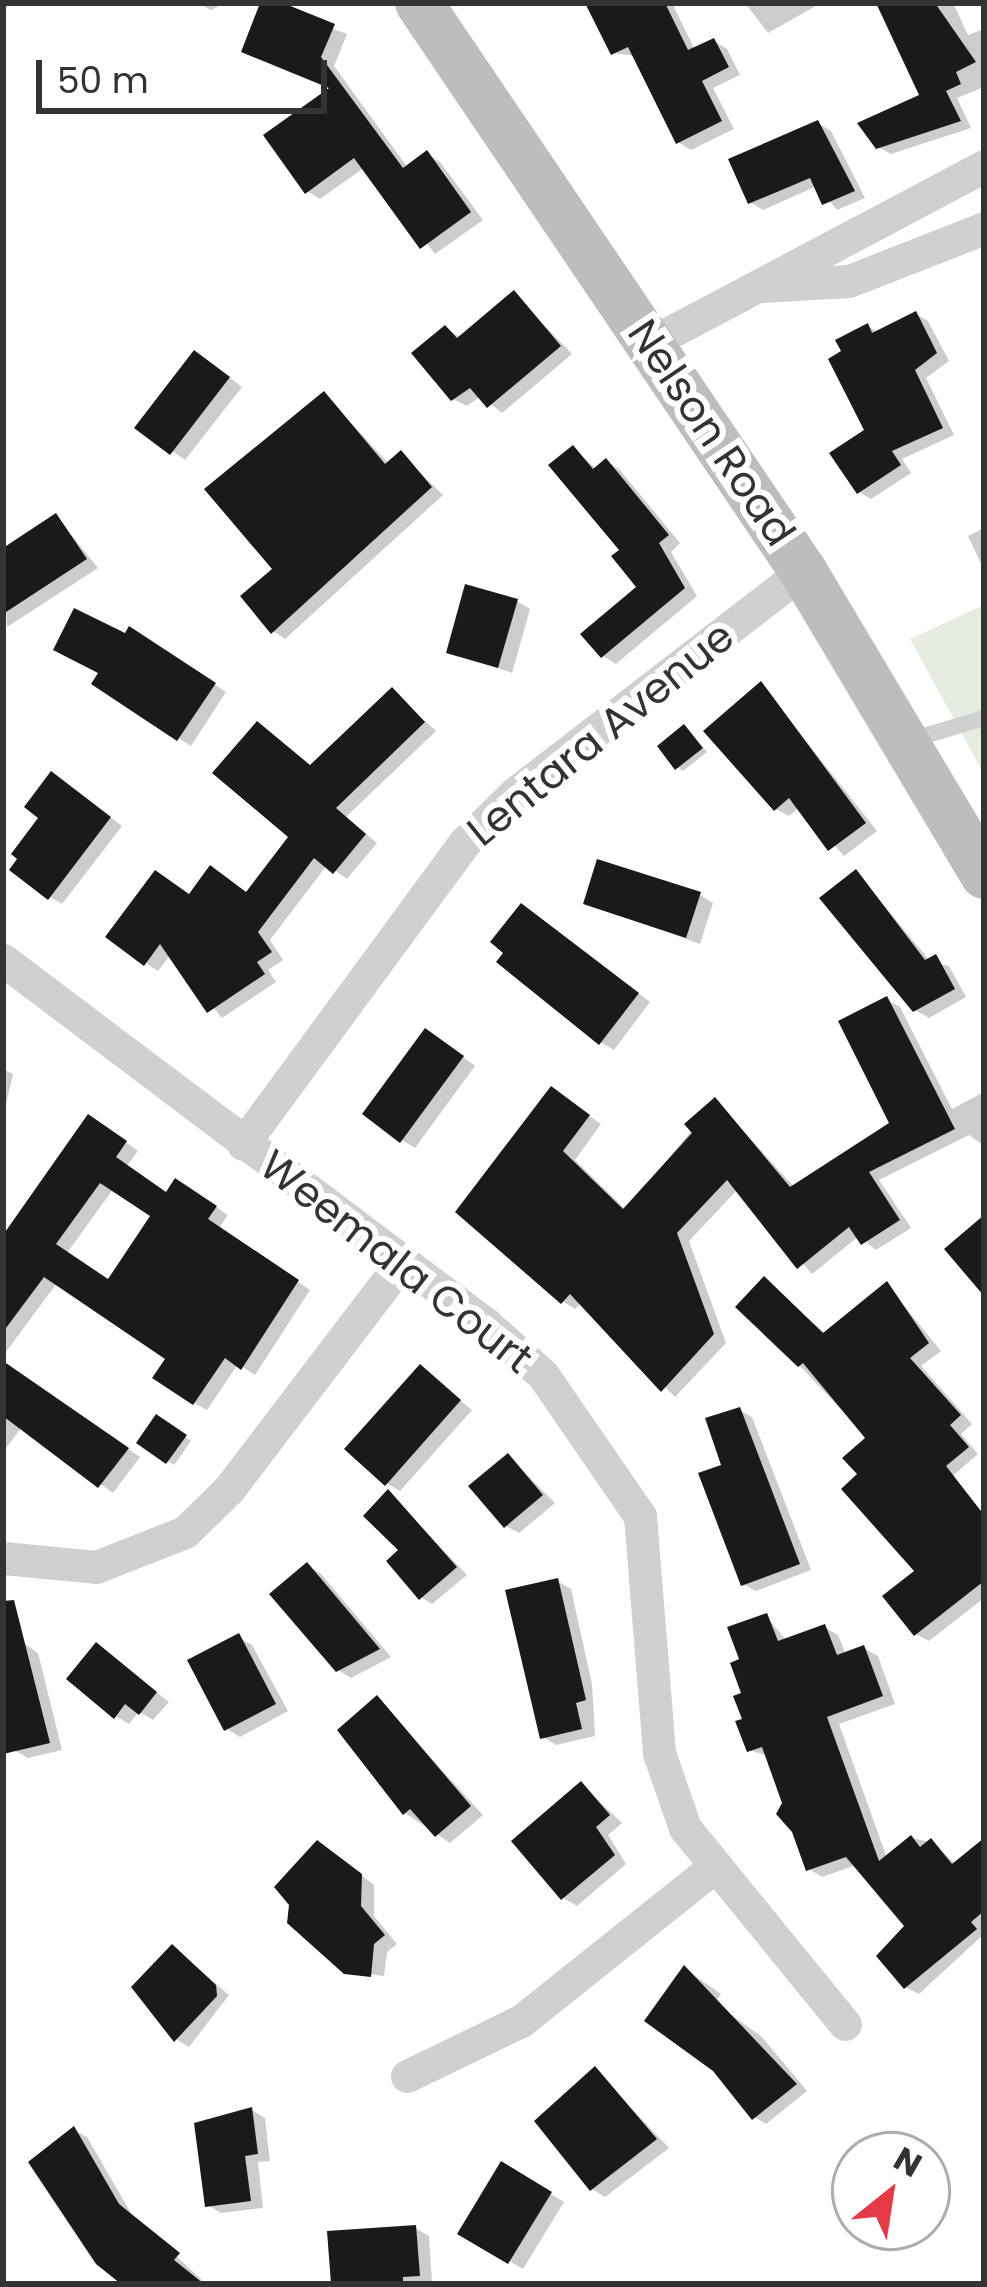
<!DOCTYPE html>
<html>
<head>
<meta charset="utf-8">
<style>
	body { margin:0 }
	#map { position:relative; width:987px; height:2287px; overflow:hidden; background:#fff; font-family:Poppins,sans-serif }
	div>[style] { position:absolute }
	.green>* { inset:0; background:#e6ecdf }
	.shadow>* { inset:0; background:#0003 }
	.building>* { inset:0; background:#1a1a1a }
	.service>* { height:16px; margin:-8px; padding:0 8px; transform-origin:8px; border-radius:8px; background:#d0d0d0 }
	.minor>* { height:33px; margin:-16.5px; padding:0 16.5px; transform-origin:16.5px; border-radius:16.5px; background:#d0d0d0 }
	.secondary>* { height:48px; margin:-24px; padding:0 24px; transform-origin:24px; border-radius:24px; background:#bdbdbd }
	span { translate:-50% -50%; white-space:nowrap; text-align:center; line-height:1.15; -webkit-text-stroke:12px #fff; paint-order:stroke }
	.street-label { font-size:42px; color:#333 }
	.frame { position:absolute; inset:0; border:6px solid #333; pointer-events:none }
	.north { position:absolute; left:831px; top:2131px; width:120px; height:120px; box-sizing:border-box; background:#fff; border:3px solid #adadad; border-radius:50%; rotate:30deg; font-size:33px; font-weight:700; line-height:48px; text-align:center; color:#333 }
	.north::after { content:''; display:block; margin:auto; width:42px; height:54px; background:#e63946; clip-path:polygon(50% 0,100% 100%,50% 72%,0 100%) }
	.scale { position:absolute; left:36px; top:60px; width:291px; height:54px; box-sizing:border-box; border:6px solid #333; border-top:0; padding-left:15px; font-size:36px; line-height:42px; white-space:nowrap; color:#333; -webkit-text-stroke:9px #fff; paint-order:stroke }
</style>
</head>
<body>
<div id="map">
	<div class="green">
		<div style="clip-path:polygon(984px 605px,984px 774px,910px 639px)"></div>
	</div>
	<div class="shadow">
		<div style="clip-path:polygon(198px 3px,224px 3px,211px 10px)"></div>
		<div style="clip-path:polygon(263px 3px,347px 34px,334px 66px,408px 168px,427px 154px,440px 162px,483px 220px,435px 254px,365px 167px,320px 199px,307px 191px,333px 89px)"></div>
		<div style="clip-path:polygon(588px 3px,672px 3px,695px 50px,714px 41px,727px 49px,740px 75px,713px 88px,734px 129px,691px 150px,678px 142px,635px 56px,613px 53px)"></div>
		<div style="clip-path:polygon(745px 3px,821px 3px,768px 33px)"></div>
		<div style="clip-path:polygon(880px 3px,953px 3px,968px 35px,984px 29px,984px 87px,957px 98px,971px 128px,891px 154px,878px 147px,923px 97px)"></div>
		<div style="clip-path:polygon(818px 123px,831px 131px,865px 198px,837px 210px,817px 186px,763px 210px,750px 202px)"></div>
		<div style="clip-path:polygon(514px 294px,572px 354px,502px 413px,481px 396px,467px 406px,453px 399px,446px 328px,461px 338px)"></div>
		<div style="clip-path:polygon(916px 314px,928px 321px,949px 361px,926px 378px,954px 435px,902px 459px,911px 473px,871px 499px,859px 492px,868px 431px,845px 353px,868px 326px,879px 333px)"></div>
		<div style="clip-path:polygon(208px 361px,242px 387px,185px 460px,139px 427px)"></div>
		<div style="clip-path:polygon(325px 395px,389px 464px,401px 454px,443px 495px,285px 639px,273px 631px)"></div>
		<div style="clip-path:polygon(573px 449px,597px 469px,606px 462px,619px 469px,680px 543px,671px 552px,697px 596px,616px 664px,603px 656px,641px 587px)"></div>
		<div style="clip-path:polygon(56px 516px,98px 568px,7px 627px,3px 551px)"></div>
		<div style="clip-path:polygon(984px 528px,984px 570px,968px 536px)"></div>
		<div style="clip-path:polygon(517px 601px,530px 609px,512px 673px,449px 651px)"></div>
		<div style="clip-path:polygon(126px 637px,142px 637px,226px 692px,191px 746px,95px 684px)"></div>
		<div style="clip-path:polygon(761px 684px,877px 831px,844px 856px,800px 807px,789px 816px,775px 809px)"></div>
		<div style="clip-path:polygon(392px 691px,436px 731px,346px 817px,377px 843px,347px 879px,327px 865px,270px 940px,283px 960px,268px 970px,276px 982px,222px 1018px,171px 954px,158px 971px,146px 963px,191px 897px,248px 895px,292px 836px,258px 725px,312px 767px)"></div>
		<div style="clip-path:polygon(685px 727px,707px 752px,683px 771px,677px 767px)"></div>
		<div style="clip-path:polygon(64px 782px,122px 826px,62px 904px,50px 897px)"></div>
		<div style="clip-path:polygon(856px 872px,930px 961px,949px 966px,966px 997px,929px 1018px,915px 1010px)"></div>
		<div style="clip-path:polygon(700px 895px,713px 903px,700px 944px,586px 903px)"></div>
		<div style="clip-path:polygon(535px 914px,650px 1002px,614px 1050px,600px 1042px)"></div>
		<div style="clip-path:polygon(887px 1000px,900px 1007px,952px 1109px,984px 1092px,984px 1146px,969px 1135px,879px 1180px,911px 1228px,876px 1250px,859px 1236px,812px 1274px,738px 1189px,689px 1241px,726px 1343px,675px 1397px,582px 1302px,575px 1309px,562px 1301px,459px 1212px,564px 1098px,601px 1124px,575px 1160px,626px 1210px,716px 1101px,795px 1188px,893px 1124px)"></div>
		<div style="clip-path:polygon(439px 1039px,475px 1066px,415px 1148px,402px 1140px)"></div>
		<div style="clip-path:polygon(3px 1069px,13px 1074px,3px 1118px)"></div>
		<div style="clip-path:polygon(evenodd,102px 1125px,138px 1151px,126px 1167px,168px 1195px,189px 1189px,228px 1215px,219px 1228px,310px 1290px,255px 1375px,238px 1364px,207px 1410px,194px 1403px,169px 1358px,57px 1283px,3px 1356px,3px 1239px,102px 1125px,114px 1188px,154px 1215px,109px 1282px,67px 1253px,114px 1188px)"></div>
		<div style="clip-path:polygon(765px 1280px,826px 1334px,887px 1285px,941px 1351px,921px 1366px,972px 1424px,961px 1434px,978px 1454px,934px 1492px,984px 1511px,984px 1598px,929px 1641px,916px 1634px,918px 1572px,862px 1475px,869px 1439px,799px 1365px)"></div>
		<div style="clip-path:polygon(3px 1362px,140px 1457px,113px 1493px,22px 1427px,3px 1452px)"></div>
		<div style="clip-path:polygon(420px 1368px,472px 1410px,400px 1491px,386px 1483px)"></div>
		<div style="clip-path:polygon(739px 1410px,752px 1417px,811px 1570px,756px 1591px,743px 1584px,725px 1466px)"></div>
		<div style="clip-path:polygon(157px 1418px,191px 1441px,174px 1465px,140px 1442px)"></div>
		<div style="clip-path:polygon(508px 1456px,555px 1503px,519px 1533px,506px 1526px)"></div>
		<div style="clip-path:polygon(389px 1493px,467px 1575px,432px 1604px,421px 1597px)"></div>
		<div style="clip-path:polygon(308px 1566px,321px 1574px,391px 1657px,351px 1678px,338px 1670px)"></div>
		<div style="clip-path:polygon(557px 1581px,571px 1589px,592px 1684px,595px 1736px,556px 1745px,543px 1737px)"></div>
		<div style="clip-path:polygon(766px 1616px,787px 1641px,824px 1627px,838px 1635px,846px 1655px,864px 1648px,878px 1656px,895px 1704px,839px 1724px,887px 1858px,911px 1838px,931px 1842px,956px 1864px,984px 1846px,984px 1934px,919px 1994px,905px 1987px,908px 1926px,856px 1865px,822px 1877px,809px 1869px,768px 1756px,749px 1750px,743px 1661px)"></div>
		<div style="clip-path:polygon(13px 1636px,38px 1653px,62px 1750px,28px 1758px,14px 1750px,3px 1707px,3px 1638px)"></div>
		<div style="clip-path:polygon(238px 1637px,252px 1645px,288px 1711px,240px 1737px,227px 1729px)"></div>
		<div style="clip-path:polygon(97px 1646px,169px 1702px,153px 1720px,139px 1712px,129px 1724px,116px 1716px)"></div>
		<div style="clip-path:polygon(377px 1699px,483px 1815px,450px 1843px,405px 1813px)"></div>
		<div style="clip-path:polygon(582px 1785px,622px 1823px,608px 1835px,626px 1864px,577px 1906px,563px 1898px)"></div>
		<div style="clip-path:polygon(331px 1852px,374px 1885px,374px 1916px,397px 1944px,387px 1952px,384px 1976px,345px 1971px)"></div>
		<div style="clip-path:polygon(173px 1947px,229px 1995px,189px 2047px,176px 2039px)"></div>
		<div style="clip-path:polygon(685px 1969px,721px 1994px,715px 2003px,762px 2037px,807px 2091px,766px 2124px,754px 2117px)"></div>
		<div style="clip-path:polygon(595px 2070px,669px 2148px,605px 2197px,592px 2189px)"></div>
		<div style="clip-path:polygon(252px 2110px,265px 2118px,270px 2161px,258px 2162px,263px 2208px,221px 2213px,208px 2205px)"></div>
		<div style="clip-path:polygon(74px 2130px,87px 2137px,132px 2215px,206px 2284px,126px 2284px)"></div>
		<div style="clip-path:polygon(502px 2165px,564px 2202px,523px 2269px,461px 2233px)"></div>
		<div style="clip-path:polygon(415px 2228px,429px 2236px,432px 2282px,337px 2284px)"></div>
	</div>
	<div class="building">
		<div style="clip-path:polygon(260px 3px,283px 3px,335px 24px,321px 57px,403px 168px,427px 150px,471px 212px,420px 249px,354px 158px,305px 194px,263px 135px,329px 88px,241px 52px)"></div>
		<div style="clip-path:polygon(585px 3px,665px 3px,688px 50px,714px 38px,729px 67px,702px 81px,722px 121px,676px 144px,628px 47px,611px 55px)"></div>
		<div style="clip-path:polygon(876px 3px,935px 3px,976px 62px,956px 72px,961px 84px,946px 91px,961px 121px,876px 149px,857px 123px,919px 95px)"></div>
		<div style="clip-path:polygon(818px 120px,855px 191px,822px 205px,810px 178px,748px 204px,728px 159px)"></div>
		<div style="clip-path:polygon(514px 290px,561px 346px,487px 408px,470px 388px,451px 401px,411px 353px,445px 325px,457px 338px)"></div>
		<div style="clip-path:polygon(916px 311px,937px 353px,915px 370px,943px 428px,892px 451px,901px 465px,857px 494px,829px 453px,864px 430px,828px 359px,841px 351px,835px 340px,868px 323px,872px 333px)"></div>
		<div style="clip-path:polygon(194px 350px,230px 377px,170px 455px,134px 428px)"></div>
		<div style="clip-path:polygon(324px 391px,385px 464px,401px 450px,432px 487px,271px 634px,240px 596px,272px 569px,204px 489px)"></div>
		<div style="clip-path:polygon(573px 445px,593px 469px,606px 458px,669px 535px,659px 543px,685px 588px,601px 658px,580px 634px,636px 587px,611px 556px,619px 550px,548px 465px)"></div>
		<div style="clip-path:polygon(56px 513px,87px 559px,3px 614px,3px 548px)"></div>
		<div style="clip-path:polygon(465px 584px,518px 599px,498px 668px,446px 653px)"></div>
		<div style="clip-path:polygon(74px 608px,125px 633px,129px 626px,216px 683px,177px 741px,91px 684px,98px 673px,53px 650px)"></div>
		<div style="clip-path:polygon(761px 681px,866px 823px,828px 851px,789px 798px,774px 811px,703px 731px)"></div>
		<div style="clip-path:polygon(392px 687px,425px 722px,336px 808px,366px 834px,333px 874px,314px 858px,258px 932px,272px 952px,257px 962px,265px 974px,207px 1013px,160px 944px,144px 966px,105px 937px,155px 870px,189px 894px,210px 865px,246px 892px,288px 837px,212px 773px,257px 721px,310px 765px)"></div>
		<div style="clip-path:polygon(684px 724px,703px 748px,675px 770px,657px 746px)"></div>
		<div style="clip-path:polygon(51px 771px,111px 817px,48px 900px,9px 870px,17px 859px,11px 854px,38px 818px,24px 807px)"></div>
		<div style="clip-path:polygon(597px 859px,701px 892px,686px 938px,583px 904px)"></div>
		<div style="clip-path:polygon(856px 869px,925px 960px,936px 954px,955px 989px,913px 1012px,819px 898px)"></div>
		<div style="clip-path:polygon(521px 903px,639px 993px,599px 1045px,496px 962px,503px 953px,490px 942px)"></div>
		<div style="clip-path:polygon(887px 996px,955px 1129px,869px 1172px,900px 1220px,861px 1245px,849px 1227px,797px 1269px,727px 1180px,677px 1233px,714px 1334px,661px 1392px,570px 1294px,561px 1304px,455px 1212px,551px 1086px,590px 1115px,563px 1151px,623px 1209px,692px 1133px,684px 1124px,715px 1097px,790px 1187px,889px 1123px,838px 1021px)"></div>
		<div style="clip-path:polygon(425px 1028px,464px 1056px,400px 1143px,362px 1114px)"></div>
		<div style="clip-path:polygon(evenodd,88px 1114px,127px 1141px,116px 1157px,166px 1192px,175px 1178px,217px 1206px,208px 1219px,299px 1280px,241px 1370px,225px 1358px,193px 1405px,152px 1378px,165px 1359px,44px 1277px,3px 1332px,3px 1235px,88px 1114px,100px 1183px,150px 1216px,108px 1279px,56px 1244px,100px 1183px)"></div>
		<div style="clip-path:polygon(984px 1215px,984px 1296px,944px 1249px)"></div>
		<div style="clip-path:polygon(764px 1276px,823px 1333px,887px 1281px,929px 1343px,910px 1358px,961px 1415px,950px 1425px,969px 1447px,946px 1466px,984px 1515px,984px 1581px,914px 1636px,882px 1596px,914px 1571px,841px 1489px,857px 1474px,842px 1458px,865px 1438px,803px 1363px,798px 1367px,735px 1307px)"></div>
		<div style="clip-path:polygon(3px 1361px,129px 1448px,98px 1488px,3px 1416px)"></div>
		<div style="clip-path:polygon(420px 1364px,461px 1400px,385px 1486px,344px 1449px)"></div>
		<div style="clip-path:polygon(740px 1407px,800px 1564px,741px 1586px,698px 1473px,721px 1465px,705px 1418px)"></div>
		<div style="clip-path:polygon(156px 1414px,187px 1435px,166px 1464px,136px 1443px)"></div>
		<div style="clip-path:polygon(508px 1453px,543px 1495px,504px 1528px,468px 1486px)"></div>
		<div style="clip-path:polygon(388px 1489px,457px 1567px,419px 1600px,386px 1561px,398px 1550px,363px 1516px)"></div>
		<div style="clip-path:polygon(307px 1562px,380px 1649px,336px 1672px,269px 1594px)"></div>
		<div style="clip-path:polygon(558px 1578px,586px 1700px,576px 1703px,582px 1729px,540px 1739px,505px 1590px)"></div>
		<div style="clip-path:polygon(14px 1600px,50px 1743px,3px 1754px,3px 1601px)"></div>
		<div style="clip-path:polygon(767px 1613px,778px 1641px,825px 1624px,837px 1655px,864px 1645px,883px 1696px,827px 1717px,879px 1861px,911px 1835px,920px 1847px,931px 1838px,952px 1864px,984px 1838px,984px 1911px,971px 1922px,977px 1929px,904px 1989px,876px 1956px,904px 1926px,846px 1857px,806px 1871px,792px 1832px,776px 1814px,782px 1803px,762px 1747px,747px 1752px,735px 1721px,742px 1719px,733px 1696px,741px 1693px,730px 1663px,739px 1659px,727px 1627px)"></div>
		<div style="clip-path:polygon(239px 1633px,276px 1704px,224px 1731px,187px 1660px)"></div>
		<div style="clip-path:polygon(96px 1642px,157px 1692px,139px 1715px,125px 1704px,114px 1719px,66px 1679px)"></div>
		<div style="clip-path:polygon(377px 1695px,471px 1806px,435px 1837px,410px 1809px,403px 1815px,337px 1730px)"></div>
		<div style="clip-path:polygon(581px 1781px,610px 1815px,596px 1827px,615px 1855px,561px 1900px,511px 1841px)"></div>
		<div style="clip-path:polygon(317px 1840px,362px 1874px,361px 1906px,385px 1935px,374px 1944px,371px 1977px,344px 1974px,287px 1923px,289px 1905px,274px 1887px)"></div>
		<div style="clip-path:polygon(172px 1944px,216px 1985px,217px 1996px,174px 2042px,131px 1987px)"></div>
		<div style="clip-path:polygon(684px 1965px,797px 2084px,752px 2120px,713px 2071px,644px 2021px)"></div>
		<div style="clip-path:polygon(595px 2066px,657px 2139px,590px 2191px,534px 2121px)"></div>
		<div style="clip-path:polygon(252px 2107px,258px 2154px,245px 2156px,251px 2201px,205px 2207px,194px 2123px)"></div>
		<div style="clip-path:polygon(74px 2126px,119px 2204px,180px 2253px,174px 2260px,204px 2284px,121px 2284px,96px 2264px,28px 2162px)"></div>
		<div style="clip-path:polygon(501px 2161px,552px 2192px,508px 2264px,457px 2234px)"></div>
		<div style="clip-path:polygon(416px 2225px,420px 2276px,403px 2277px,403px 2284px,331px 2284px,327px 2231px)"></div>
	</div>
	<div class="service">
		<div style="left:907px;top:741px;width:80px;rotate:-16.6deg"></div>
	</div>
	<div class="minor">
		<div style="left:761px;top:286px;width:88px;rotate:-3.3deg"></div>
		<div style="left:849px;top:281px;width:145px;rotate:-21.4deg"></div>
		<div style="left:650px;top:343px;width:378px;rotate:-27.9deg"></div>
		<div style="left:3px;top:960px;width:605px;rotate:37deg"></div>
		<div style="left:486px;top:1324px;width:76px;rotate:41.8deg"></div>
		<div style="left:543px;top:1375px;width:171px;rotate:55.5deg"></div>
		<div style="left:640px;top:1516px;width:238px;rotate:85.4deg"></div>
		<div style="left:659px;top:1753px;width:79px;rotate:70.9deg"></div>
		<div style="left:685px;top:1828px;width:253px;rotate:50.8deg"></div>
		<div style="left:243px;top:1144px;width:373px;rotate:-53.7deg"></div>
		<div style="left:464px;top:843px;width:71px;rotate:-44.4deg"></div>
		<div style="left:515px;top:793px;width:364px;rotate:-37.6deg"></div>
		<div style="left:3px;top:1558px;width:93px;rotate:5.5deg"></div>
		<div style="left:96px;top:1567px;width:96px;rotate:-21.5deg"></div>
		<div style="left:185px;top:1532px;width:62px;rotate:-44.3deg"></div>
		<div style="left:229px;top:1489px;width:287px;rotate:-52.7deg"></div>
		<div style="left:407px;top:2076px;width:127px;rotate:-25.8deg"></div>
		<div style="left:521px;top:2021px;width:246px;rotate:-38.6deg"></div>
	</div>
	<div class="secondary">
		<div style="left:419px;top:3px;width:686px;rotate:55.94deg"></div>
		<div style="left:803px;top:571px;width:354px;rotate:59.2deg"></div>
	</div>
	<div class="street-label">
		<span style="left:711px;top:433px;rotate:56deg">Nelson Road</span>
		<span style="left:601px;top:734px;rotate:-39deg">Lentara Avenue</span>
		<span style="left:396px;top:1262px;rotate:38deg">Weemala Court</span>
	</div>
	<div class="frame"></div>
	<div class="north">N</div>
	<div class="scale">50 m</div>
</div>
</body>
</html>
